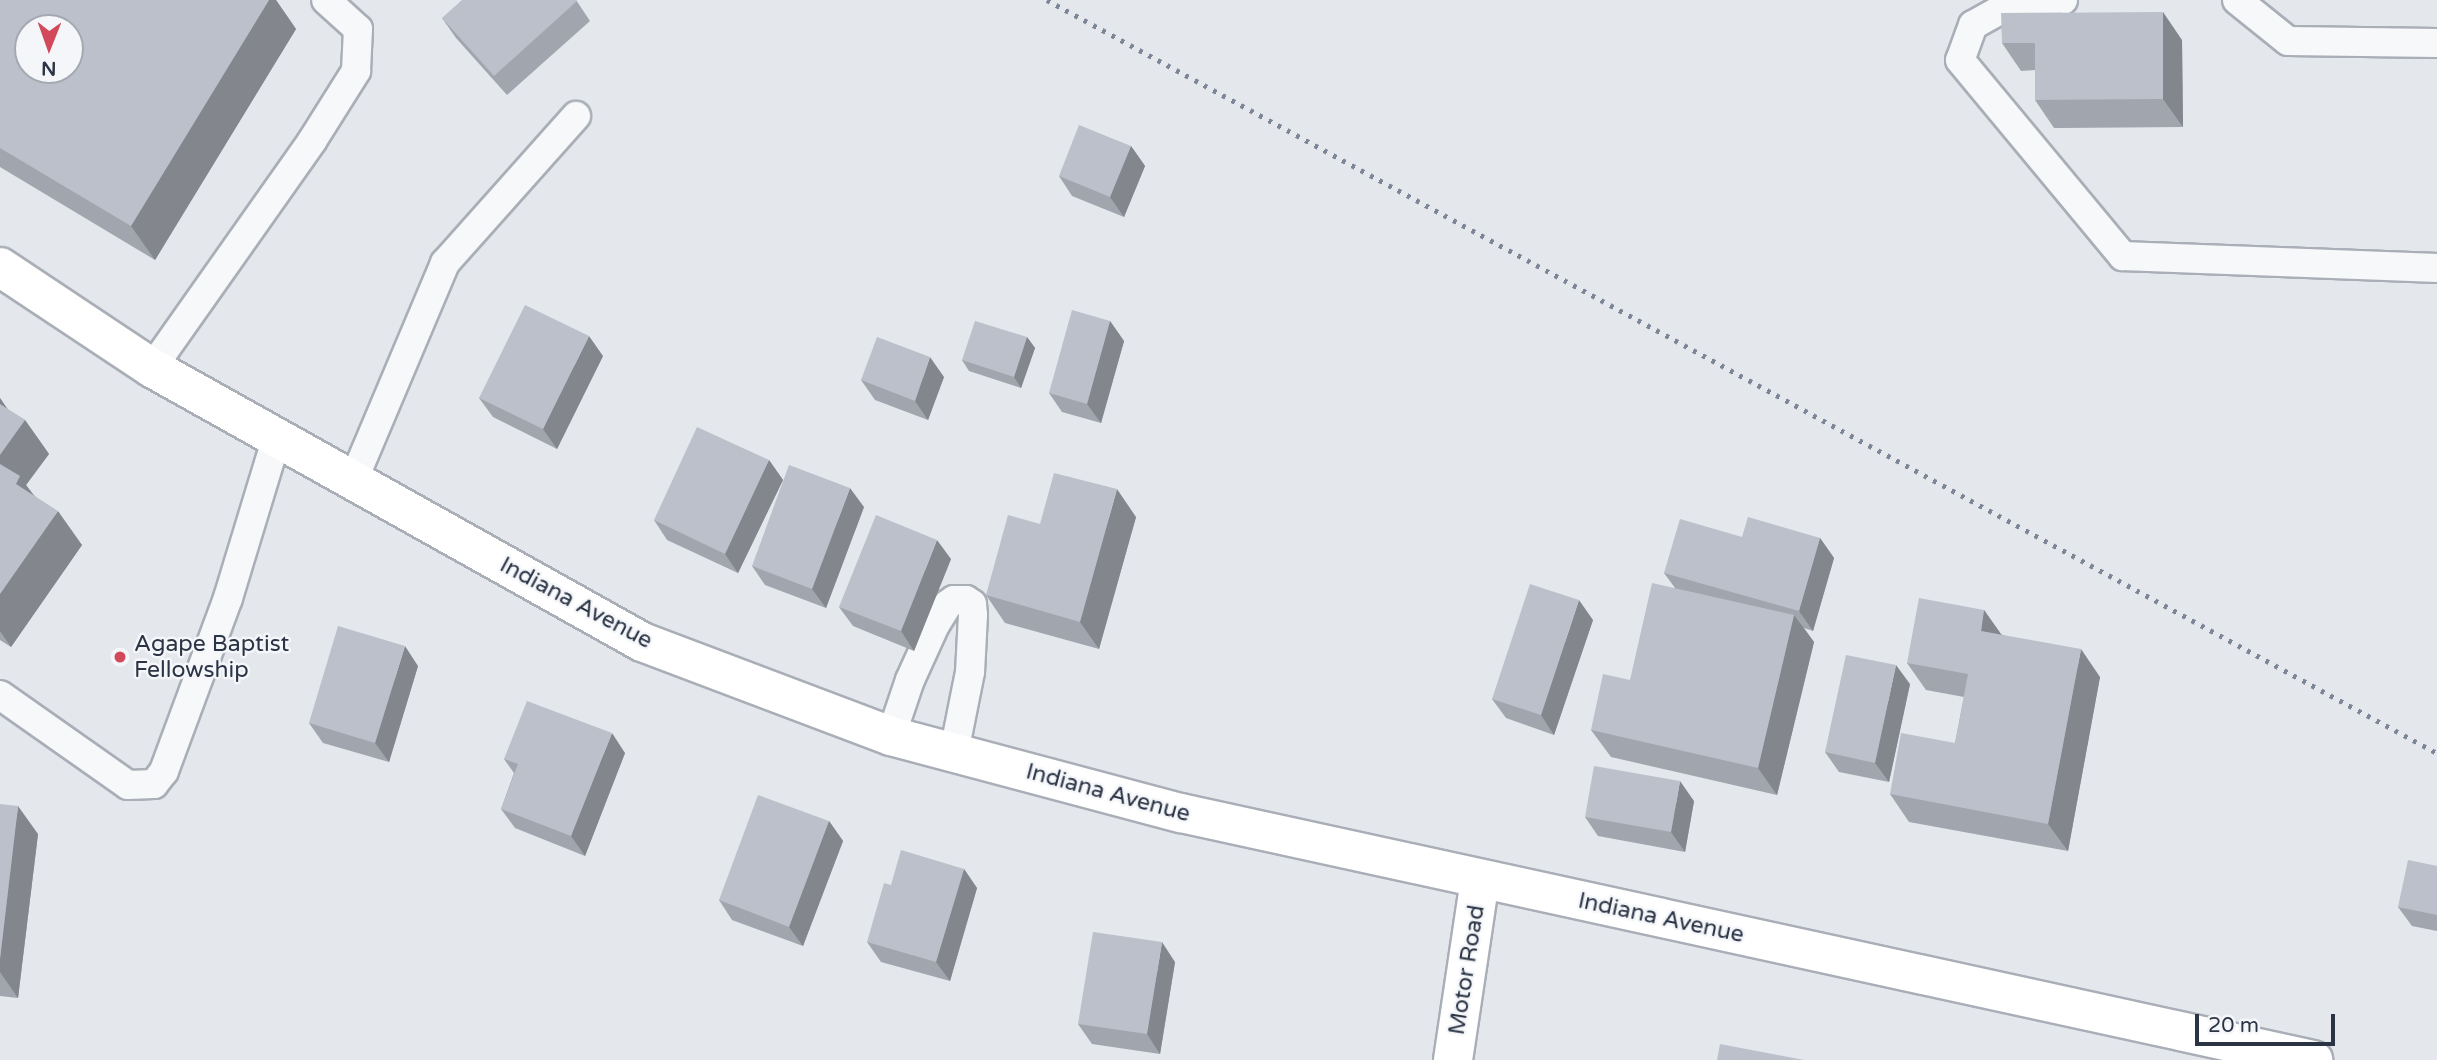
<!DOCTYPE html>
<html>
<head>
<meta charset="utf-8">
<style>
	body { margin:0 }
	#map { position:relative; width:2437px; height:1060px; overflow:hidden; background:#e4e7ec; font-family:"Varela Round",sans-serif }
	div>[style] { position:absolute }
	.roads { filter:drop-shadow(2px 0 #a9aeb7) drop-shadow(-2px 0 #a9aeb7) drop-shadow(0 2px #a9aeb7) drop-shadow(0 -2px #a9aeb7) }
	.lane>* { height:28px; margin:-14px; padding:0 14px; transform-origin:14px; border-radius:14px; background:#f7f8fa }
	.secondary>* { height:38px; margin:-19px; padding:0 19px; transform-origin:19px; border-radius:19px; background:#fff }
	.rail>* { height:5px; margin-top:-2.5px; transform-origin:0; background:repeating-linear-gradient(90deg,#7d8696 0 3.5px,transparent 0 10.5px) }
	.wall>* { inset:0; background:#a1a5ae }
	.shaded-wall>* { inset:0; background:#83868d }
	.building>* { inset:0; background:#bbc0ca }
	.dots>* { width:19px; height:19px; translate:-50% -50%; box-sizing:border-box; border:4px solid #f4f6f9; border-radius:50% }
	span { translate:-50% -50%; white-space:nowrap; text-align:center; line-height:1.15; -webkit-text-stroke:5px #f4f6f9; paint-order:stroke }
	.street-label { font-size:23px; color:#2b3445 }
	.poi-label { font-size:23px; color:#2b3445 }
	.left { translate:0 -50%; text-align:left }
	.north { position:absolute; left:14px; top:14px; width:70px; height:70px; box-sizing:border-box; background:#f4f6f9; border:2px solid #a4a8b1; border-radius:50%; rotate:181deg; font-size:19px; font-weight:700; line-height:28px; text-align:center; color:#2b3445 }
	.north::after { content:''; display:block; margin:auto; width:24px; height:32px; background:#d1495b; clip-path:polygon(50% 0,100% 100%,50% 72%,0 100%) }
	.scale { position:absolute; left:2195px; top:1014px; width:140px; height:32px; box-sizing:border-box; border:4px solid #2b3445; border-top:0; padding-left:9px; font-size:21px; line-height:24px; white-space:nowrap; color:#2b3445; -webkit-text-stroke:5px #f4f6f9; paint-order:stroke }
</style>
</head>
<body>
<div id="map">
	<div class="roads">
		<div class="lane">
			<div style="left:2063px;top:0;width:54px;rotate:174.7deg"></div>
			<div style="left:2009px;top:5px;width:41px;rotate:150.9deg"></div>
			<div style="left:1973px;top:25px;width:37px;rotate:110deg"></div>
			<div style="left:1960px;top:60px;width:255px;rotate:50.3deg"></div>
			<div style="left:2123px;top:256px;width:314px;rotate:2.2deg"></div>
			<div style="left:2237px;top:0;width:65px;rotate:38.8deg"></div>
			<div style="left:2288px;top:41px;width:149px;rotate:0.8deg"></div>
			<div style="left:152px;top:368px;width:278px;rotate:-54.8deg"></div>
			<div style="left:312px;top:141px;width:83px;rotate:-57.8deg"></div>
			<div style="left:356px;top:71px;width:42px;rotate:-87.3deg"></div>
			<div style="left:358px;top:29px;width:43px;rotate:-137.8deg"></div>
			<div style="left:353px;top:481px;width:237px;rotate:-67.1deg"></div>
			<div style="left:445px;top:263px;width:197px;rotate:-48.3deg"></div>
			<div style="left:0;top:695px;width:156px;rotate:35.1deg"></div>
			<div style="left:128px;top:785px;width:26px;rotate:-2deg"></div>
			<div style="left:154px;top:784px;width:16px;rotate:-52deg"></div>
			<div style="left:164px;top:771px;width:184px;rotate:-69.7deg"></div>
			<div style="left:228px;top:598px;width:168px;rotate:-73.1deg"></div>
			<div style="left:891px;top:736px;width:59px;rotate:-71.3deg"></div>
			<div style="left:910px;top:680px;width:60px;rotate:-65.6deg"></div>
			<div style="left:935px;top:625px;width:25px;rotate:-58deg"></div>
			<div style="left:948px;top:604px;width:7px;rotate:-34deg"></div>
			<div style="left:954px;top:600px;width:12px"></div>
			<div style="left:966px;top:600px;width:7px;rotate:34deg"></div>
			<div style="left:972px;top:604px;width:11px;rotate:85deg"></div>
			<div style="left:973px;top:615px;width:57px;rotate:93deg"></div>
			<div style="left:970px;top:672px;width:82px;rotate:101.3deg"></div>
		</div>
		<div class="secondary">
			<div style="left:0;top:267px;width:182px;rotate:33.6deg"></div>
			<div style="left:152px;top:368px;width:561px;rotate:29.21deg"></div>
			<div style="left:642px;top:642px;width:266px;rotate:20.7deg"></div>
			<div style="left:891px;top:736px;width:300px;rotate:14.9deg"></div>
			<div style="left:1181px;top:813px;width:1159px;rotate:12.31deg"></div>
			<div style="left:1453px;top:1060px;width:183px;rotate:-81.5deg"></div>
		</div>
	</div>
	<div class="rail">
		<div style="left:1047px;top:0;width:1581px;rotate:28.45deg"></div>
	</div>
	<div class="wall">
		<div style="clip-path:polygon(0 0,276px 0,296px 29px,155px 260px,0 167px)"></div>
		<div style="clip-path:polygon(576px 0,590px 21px,507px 95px,456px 38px,442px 18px)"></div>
		<div style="clip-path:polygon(2182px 40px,2183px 127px,2054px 128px,2035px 100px,2035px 70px,2021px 71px,2002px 43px)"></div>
		<div style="clip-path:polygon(1131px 146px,1145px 166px,1124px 217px,1072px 196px,1059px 176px)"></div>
		<div style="clip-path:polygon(1110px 321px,1124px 341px,1101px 423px,1062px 412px,1049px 393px)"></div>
		<div style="clip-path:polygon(1027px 337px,1035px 348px,1021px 388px,969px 371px,962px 360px)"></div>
		<div style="clip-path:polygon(603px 356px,557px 449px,493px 417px,479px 398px)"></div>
		<div style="clip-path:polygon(944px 377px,928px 420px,875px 400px,861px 380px)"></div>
		<div style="clip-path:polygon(0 398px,7px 409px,25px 420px,49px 454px,26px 485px,34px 495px,82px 545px,11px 647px,0 640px)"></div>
		<div style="clip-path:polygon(769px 460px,783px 480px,738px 573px,667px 540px,654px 520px)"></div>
		<div style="clip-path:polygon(864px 507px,826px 608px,765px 585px,752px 566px)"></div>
		<div style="clip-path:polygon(1136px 517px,1099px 649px,1005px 623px,986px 595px,1040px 524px)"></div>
		<div style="clip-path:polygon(1742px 537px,1820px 538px,1834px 558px,1813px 631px,1804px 628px,1814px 642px,1777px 795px,1611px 757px,1591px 730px,1630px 680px,1675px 588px,1664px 573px)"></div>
		<div style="clip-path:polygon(951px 559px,914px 651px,853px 626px,839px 607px)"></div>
		<div style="clip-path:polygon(1984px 610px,2001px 634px,2100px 677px,2068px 851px,1909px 822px,1890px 794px,1955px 743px,1964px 697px,1926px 690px,1907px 663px)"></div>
		<div style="clip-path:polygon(1593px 620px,1554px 735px,1506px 718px,1492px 699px)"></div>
		<div style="clip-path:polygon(418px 666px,389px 762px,323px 743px,309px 723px)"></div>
		<div style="clip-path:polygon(1910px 684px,1889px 782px,1839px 772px,1825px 752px)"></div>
		<div style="clip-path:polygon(625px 753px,585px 856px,515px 828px,501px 809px,514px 773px,504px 759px)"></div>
		<div style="clip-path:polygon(1694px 801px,1685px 852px,1598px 836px,1585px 817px)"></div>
		<div style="clip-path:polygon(0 804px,38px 834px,18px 998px,0 996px)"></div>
		<div style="clip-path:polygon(829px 821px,843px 841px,803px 946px,732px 920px,719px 900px)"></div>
		<div style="clip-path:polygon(2437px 866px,2437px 931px,2412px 926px,2398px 907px)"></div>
		<div style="clip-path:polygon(964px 869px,977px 888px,950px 981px,881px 962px,867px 942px)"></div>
		<div style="clip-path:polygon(1175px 962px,1160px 1054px,1092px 1044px,1078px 1024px)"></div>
	</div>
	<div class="shaded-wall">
		<div style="clip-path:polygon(269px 0,276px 0,296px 29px,155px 260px,131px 226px)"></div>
		<div style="clip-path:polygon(2163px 12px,2182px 40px,2183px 127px,2163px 99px)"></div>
		<div style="clip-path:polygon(1131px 146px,1145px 166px,1124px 217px,1110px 197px)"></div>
		<div style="clip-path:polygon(1110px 321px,1124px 341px,1101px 423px,1087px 404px)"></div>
		<div style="clip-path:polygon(589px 336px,603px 356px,557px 449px,543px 429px)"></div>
		<div style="clip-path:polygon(1027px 337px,1035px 348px,1021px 388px,1014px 377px)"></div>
		<div style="clip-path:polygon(930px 357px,944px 377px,928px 420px,915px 401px)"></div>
		<div style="clip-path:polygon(0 398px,20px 427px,25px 420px,49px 454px,26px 485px,44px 510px,21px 492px,0 468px)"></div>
		<div style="clip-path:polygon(769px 460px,783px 480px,738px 573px,725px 554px)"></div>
		<div style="clip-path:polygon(850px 488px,864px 507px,826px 608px,812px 589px)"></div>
		<div style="clip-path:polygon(1117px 489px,1136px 517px,1099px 649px,1080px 622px)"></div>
		<div style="clip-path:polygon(58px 511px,82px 545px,11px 647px,0 631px,0 594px)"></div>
		<div style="clip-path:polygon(1820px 538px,1834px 558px,1813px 631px,1799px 611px)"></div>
		<div style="clip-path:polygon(937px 540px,951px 559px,914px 651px,901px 631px)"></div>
		<div style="clip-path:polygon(1579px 600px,1593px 620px,1554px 735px,1541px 715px)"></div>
		<div style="clip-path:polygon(1984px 610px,2003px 637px,1981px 631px)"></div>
		<div style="clip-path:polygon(1794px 615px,1814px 642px,1777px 795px,1758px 768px)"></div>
		<div style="clip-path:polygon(405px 646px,418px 666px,389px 762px,375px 743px)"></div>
		<div style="clip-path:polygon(2081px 649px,2100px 677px,2068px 851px,2048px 824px)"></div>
		<div style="clip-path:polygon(1896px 665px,1910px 684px,1889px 782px,1875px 763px)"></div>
		<div style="clip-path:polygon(612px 733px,625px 753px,585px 856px,571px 836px)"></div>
		<div style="clip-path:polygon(1680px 781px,1694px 801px,1685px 852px,1671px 832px)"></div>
		<div style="clip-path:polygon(18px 806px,38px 834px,18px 998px,0 972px,0 959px)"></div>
		<div style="clip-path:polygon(829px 821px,843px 841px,803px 946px,789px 927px)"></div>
		<div style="clip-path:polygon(964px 869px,977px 888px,950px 981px,936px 962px)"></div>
		<div style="clip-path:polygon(1162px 942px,1175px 962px,1160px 1054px,1147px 1034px)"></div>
	</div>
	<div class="building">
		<div style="clip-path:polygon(evenodd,0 0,269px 0,131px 226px,0 148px,0 0,28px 28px,70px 28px,70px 70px,28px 70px,28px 28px)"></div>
		<div style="clip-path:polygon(462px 0,576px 0,577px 1px,494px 76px,442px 18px)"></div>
		<div style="clip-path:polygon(2163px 12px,2163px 99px,2035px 100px,2035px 43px,2002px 43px,2001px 13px)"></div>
		<div style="clip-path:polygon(1079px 125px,1131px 146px,1110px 197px,1059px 176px)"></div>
		<div style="clip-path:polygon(525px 305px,589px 336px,543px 429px,479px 398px)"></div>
		<div style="clip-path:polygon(1072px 310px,1110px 321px,1087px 404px,1049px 393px)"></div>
		<div style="clip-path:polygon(975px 321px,1027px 337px,1014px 377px,962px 360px)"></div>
		<div style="clip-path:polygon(877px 337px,930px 357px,915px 401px,861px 380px)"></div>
		<div style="clip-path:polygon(0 404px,25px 420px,0 455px)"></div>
		<div style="clip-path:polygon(697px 427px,769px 460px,725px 554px,654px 520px)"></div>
		<div style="clip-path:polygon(0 464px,20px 476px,16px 484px,58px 511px,0 594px)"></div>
		<div style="clip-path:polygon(789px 465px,850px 488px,812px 589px,752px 566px)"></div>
		<div style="clip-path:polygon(1054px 473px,1117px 489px,1080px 622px,986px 595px,1008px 515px,1040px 524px)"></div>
		<div style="clip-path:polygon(876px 515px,937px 540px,901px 631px,839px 607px)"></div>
		<div style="clip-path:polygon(1748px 517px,1820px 538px,1799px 611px,1664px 573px,1680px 519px,1742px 537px)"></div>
		<div style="clip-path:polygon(1652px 583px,1794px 615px,1758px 768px,1591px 730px,1603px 674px,1630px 680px)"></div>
		<div style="clip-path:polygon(1530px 584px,1579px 600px,1541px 715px,1492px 699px)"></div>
		<div style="clip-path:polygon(1919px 598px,1984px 610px,1981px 631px,2081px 649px,2048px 824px,1890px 794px,1901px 733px,1955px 743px,1968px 674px,1907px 663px)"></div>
		<div style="clip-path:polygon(338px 626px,405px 646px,375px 743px,309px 723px)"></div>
		<div style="clip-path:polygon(1846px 655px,1896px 665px,1875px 763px,1825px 752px)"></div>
		<div style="clip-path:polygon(527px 701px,612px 733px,571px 836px,501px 809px,518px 764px,504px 759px)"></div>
		<div style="clip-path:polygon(1594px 766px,1680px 781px,1671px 832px,1585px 817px)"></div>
		<div style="clip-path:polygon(758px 795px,829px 821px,789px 927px,719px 900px)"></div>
		<div style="clip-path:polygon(0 804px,18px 806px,0 959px)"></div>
		<div style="clip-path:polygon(901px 850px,964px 869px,936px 962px,867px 942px,884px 883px,891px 885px)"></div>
		<div style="clip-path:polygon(2408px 860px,2437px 866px,2437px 915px,2398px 907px)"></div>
		<div style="clip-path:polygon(1093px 932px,1162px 942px,1147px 1034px,1078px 1024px)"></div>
		<div style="clip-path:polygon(1720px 1044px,1804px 1060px,1717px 1060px)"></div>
	</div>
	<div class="dots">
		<div style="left:120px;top:657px;background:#d1495b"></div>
	</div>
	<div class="street-label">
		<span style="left:576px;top:603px;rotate:28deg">Indiana Avenue</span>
		<span style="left:1108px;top:793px;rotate:15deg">Indiana Avenue</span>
		<span style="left:1661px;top:918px;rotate:12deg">Indiana Avenue</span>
		<span style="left:1467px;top:970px;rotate:-81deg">Motor Road</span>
	</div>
	<div class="poi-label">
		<span class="left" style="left:134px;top:657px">Agape Baptist<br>Fellowship</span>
	</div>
	<div class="north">N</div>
	<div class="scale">20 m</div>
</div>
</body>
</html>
